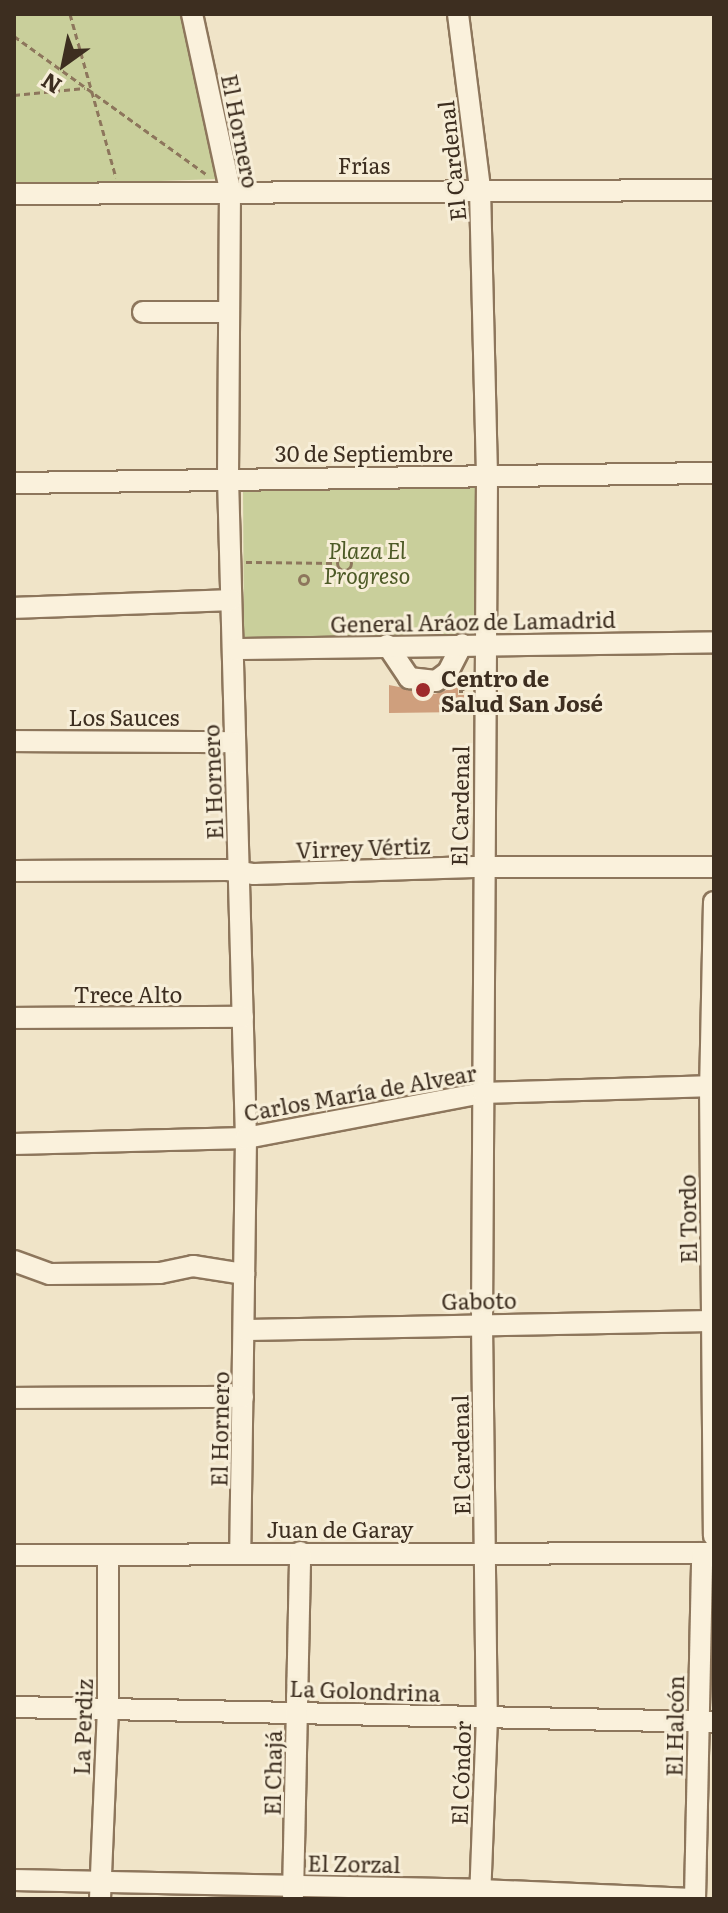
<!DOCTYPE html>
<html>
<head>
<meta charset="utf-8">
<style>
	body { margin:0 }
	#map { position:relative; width:728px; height:1913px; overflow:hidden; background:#f0e4c8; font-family:Literata,serif }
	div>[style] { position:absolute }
	.green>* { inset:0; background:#c9cf9b }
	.building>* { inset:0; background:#cf9f7d }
	.path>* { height:3px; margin-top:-1.5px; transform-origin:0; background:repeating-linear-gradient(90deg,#8d765c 0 6px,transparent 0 10px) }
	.path>.ring { margin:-1.5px; padding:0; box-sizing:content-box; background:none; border:3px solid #8d765c; border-radius:50% }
	.roads { filter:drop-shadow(2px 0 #8d765c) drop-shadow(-2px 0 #8d765c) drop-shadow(0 2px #8d765c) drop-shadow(0 -2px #8d765c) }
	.minor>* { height:20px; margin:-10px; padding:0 10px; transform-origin:10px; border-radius:10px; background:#faf1dc }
	.dots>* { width:22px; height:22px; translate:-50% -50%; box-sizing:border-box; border:4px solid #f7eed8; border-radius:50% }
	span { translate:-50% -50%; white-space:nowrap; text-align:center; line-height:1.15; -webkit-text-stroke:6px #f7eed8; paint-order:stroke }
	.street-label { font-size:22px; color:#3d2e20 }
	.park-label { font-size:22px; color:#4d5a26; font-style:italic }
	.poi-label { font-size:22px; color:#3d2e20; font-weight:700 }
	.left { translate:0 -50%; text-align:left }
	.frame { position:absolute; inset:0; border:16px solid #3d2e20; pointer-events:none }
	.north { position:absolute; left:24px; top:24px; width:80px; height:80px; -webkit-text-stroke:6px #f7eed8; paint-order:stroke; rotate:213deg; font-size:22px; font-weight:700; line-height:32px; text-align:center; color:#3d2e20 }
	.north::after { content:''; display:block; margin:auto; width:28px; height:36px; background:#3d2e20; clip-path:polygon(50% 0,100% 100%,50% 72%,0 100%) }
</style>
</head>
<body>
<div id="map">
	<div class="green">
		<div style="clip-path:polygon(14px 14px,180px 14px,218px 179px,14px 186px)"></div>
		<div style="clip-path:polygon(482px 483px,476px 633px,244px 642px,243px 489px)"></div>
	</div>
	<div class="building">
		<div style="clip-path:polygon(389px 685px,435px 694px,458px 686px,458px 695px,464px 695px,464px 712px,389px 713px)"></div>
	</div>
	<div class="path">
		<div style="left:70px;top:14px;width:170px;rotate:74.3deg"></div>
		<div style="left:14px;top:36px;width:236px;rotate:35.7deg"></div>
		<div style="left:14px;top:95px;width:71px;rotate:-5.6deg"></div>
		<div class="ring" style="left:337px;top:556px;width:11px;height:11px"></div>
		<div style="left:246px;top:562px;width:90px;rotate:0.6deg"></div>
		<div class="ring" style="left:299.5px;top:575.5px;width:6px;height:6px"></div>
		<div style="left:459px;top:691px;width:4px"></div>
		<div style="left:463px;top:691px;width:11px;rotate:-95deg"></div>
	</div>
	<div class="roads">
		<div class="minor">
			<div style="left:192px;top:14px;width:180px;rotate:77.8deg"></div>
			<div style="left:230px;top:190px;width:288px;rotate:90.4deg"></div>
			<div style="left:228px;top:478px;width:660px;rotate:88.44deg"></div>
			<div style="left:246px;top:1138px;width:415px;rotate:90.8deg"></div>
			<div style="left:458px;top:14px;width:176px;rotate:82.8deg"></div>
			<div style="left:480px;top:189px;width:288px;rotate:88.6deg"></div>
			<div style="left:487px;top:477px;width:847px;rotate:90.34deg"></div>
			<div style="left:482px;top:1324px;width:393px;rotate:89.3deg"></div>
			<div style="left:487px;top:1717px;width:182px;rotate:92.2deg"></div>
			<div style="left:14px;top:194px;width:700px;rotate:-0.33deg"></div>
			<div style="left:143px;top:312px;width:86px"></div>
			<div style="left:14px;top:483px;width:700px;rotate:-0.82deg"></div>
			<div style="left:14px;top:608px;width:217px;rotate:-2.1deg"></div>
			<div style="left:387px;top:645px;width:40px;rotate:56deg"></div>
			<div style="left:409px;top:678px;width:27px;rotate:6deg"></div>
			<div style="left:436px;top:681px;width:15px;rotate:-37deg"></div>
			<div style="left:448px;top:672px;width:31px;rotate:-63deg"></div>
			<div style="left:233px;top:649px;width:481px;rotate:-0.8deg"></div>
			<div style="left:14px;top:741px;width:220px;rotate:0.3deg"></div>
			<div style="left:14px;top:871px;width:214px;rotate:-0.3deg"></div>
			<div style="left:228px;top:870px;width:26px;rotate:9deg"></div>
			<div style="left:254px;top:874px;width:228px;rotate:-1.8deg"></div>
			<div style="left:482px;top:867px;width:232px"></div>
			<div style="left:714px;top:902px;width:184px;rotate:91.2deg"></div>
			<div style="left:710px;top:1086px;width:450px;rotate:89.5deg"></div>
			<div style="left:14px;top:1018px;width:229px;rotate:-0.3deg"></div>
			<div style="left:14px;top:1144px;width:232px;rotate:-1.5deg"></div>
			<div style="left:246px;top:1138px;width:241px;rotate:-10.8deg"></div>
			<div style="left:483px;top:1093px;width:231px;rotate:-1.7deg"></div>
			<div style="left:14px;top:1261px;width:38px;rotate:20deg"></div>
			<div style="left:50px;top:1274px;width:110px;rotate:-0.5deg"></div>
			<div style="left:160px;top:1273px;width:34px;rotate:-12deg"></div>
			<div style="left:193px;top:1266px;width:52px;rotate:8.9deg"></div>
			<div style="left:245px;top:1330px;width:469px;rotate:-1.1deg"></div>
			<div style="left:14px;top:1398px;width:229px;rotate:-0.3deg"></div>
			<div style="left:14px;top:1555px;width:700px;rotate:-0.16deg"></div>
			<div style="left:14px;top:1707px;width:700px;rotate:1.23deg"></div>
			<div style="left:14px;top:1880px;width:466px;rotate:1.2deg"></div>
			<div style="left:480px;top:1890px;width:213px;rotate:2.4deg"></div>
			<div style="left:293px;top:1896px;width:344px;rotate:-88.8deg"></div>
			<div style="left:100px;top:1899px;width:190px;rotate:-87.6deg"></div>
			<div style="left:108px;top:1709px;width:152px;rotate:-90deg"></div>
			<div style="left:695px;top:1899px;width:346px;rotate:-88.8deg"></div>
		</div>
	</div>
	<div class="dots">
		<div style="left:423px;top:690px;background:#9e2a2b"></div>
	</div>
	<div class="street-label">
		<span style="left:241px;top:131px;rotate:79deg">El Hornero</span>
		<span style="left:451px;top:161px;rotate:-96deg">El Cardenal</span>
		<span style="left:364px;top:165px">Frías</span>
		<span style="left:364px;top:453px">30 de Septiembre</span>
		<span style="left:473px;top:621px;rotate:-1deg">General Aráoz de Lamadrid</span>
		<span style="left:124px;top:717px">Los Sauces</span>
		<span style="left:212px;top:782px;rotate:-92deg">El Hornero</span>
		<span style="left:459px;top:806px;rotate:-89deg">El Cardenal</span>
		<span style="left:363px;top:847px;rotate:-2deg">Virrey Vértiz</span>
		<span style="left:128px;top:994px">Trece Alto</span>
		<span style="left:360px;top:1092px;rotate:-10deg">Carlos María de Alvear</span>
		<span style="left:687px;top:1219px;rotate:-91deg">El Tordo</span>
		<span style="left:479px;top:1300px;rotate:-1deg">Gaboto</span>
		<span style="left:219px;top:1429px;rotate:-89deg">El Hornero</span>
		<span style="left:460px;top:1455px;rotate:-91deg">El Cardenal</span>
		<span style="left:340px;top:1529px">Juan de Garay</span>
		<span style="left:365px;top:1690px;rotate:2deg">La Golondrina</span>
		<span style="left:674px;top:1726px;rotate:-89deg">El Halcón</span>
		<span style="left:82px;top:1727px;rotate:-88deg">La Perdiz</span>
		<span style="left:272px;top:1773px;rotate:-89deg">El Chajá</span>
		<span style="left:460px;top:1773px;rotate:-88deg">El Cóndor</span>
		<span style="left:354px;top:1863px;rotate:1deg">El Zorzal</span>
	</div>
	<div class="park-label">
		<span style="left:367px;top:562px">Plaza El<br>Progreso</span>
	</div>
	<div class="poi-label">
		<span class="left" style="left:441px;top:690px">Centro de<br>Salud San José</span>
	</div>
	<div class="frame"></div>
	<div class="north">N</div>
</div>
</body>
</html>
